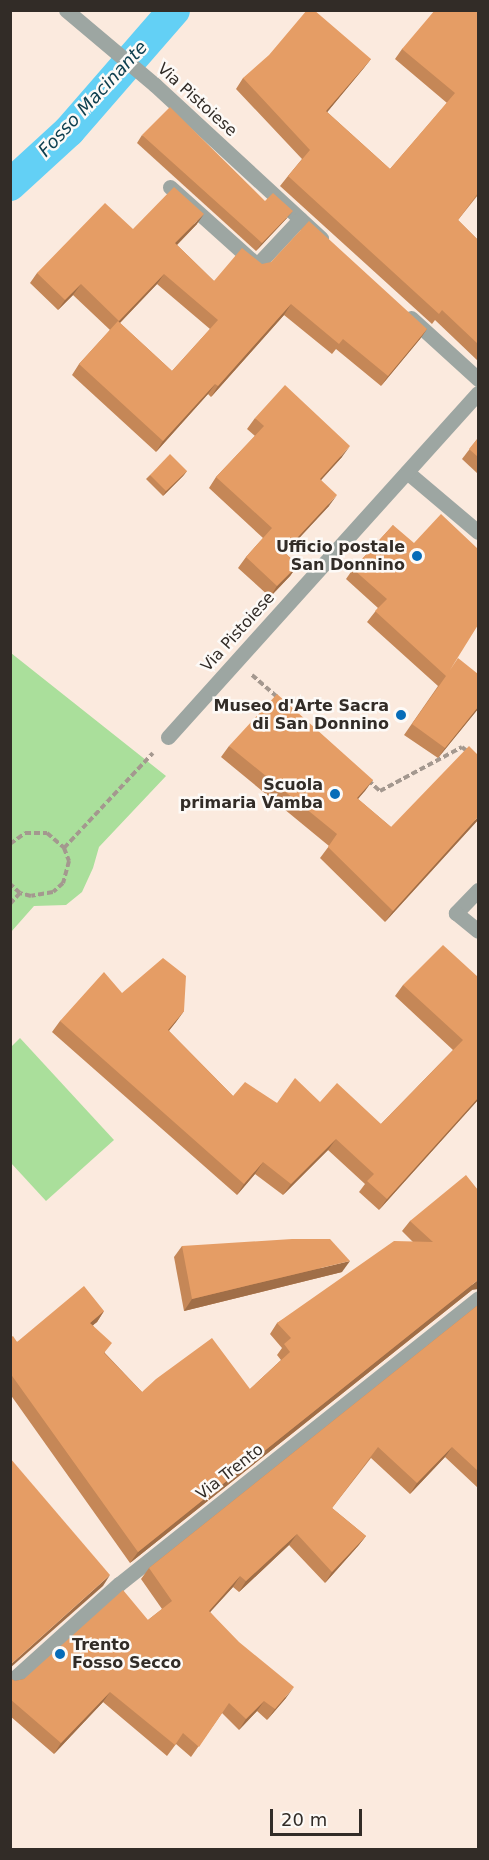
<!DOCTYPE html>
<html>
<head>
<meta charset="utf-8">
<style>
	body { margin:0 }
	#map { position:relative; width:489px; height:1860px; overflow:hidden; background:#fbeade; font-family:"DejaVu Sans",sans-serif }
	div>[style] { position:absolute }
	.green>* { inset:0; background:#aadf9b }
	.canal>* { height:32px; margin:-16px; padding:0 16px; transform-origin:16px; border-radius:16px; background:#63d0f5 }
	.path>* { height:4px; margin-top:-2px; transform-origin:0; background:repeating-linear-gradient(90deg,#a4988f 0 6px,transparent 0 9px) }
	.street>* { height:15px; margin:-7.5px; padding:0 7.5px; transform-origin:7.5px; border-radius:7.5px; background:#9da6a2 }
	.wall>* { inset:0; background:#c58757 }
	.shaded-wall>* { inset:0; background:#a06e47 }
	.building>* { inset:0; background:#e59d65 }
	.dots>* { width:16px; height:16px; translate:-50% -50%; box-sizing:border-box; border:3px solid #fdfaf7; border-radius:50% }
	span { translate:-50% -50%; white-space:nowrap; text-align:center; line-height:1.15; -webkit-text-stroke:5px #fdfaf7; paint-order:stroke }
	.street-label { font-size:16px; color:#322c27 }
	.poi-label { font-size:16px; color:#322c27; font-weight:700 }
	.right { translate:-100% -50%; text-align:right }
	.left { translate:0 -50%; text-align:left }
	.water-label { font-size:18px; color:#0f4050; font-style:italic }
	.frame { position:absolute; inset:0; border:12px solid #322c27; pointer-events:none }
	.scale { position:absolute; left:270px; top:1809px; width:92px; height:27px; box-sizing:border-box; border:3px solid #322c27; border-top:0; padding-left:8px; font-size:18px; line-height:21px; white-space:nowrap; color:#322c27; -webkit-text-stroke:4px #fdfaf7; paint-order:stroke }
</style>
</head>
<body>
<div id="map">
	<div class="green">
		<div style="clip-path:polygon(11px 653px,166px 776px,99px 847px,93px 868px,82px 892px,66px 905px,34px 906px,11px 932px)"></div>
		<div style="clip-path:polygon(20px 1038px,114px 1140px,46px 1201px,11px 1163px,11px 1047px)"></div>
	</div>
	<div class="canal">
		<div style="left:10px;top:185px;width:80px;rotate:-42.5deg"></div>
		<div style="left:69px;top:131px;width:160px;rotate:-49deg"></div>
	</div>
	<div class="path">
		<div style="left:252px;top:675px;width:35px;rotate:41deg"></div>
		<div style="left:368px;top:780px;width:16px;rotate:43deg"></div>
		<div style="left:380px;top:791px;width:93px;rotate:-28.2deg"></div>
		<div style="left:462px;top:747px;width:8px;rotate:40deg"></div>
		<div style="left:10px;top:844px;width:19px;rotate:-36deg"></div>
		<div style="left:25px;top:833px;width:22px"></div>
		<div style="left:47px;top:833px;width:23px;rotate:41deg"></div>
		<div style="left:64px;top:848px;width:14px;rotate:69deg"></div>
		<div style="left:69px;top:861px;width:23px;rotate:105deg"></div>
		<div style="left:63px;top:883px;width:13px;rotate:138deg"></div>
		<div style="left:53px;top:892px;width:22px;rotate:170deg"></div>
		<div style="left:31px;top:896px;width:11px;rotate:-165deg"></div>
		<div style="left:20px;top:893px;width:13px;rotate:-138deg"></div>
		<div style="left:64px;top:848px;width:130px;rotate:-46.9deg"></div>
		<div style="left:10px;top:904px;width:15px;rotate:-48deg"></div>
	</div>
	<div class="street">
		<div style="left:66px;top:10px;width:116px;rotate:40.1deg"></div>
		<div style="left:155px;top:85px;width:226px;rotate:42.7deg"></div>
		<div style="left:170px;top:187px;width:117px;rotate:41.9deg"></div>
		<div style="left:257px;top:265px;width:63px;rotate:-46.9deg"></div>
		<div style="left:411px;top:318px;width:91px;rotate:42.3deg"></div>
		<div style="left:407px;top:472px;width:93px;rotate:40.2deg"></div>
		<div style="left:168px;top:737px;width:463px;rotate:-48deg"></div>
		<div style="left:478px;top:890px;width:32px;rotate:134deg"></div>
		<div style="left:456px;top:913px;width:28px;rotate:39deg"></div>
		<div style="left:10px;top:1682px;width:147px;rotate:-42deg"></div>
		<div style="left:119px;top:1584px;width:459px;rotate:-38.5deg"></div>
	</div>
	<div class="wall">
		<div style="clip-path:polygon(478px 10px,478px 195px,458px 220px,478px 240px,478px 361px,435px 320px,432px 324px,280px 186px,288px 176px,302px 159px,236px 89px,243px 78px,371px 59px,363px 69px,327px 112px,390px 169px,447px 103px,395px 59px,402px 49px)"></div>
		<div style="clip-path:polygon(142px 135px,287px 218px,256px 251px,137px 143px)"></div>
		<div style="clip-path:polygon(evenodd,197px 224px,177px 245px,214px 281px,262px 264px,427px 329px,420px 339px,381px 386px,336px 349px,332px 354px,284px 315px,211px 397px,208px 394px,156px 452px,72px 375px,79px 364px,110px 330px,73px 295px,58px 310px,30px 283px,37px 273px,133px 229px,197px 224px,157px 284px,210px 329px,172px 371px,120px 323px,157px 284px)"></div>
		<div style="clip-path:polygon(255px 418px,342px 457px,321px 480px,329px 506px,285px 553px,298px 565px,290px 576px,270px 597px,238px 568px,246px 557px,263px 538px,209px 488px,216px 477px,255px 436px,247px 429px)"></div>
		<div style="clip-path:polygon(478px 438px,478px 474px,462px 459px)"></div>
		<div style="clip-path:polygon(187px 471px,183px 476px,163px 496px,146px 479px,150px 475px)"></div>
		<div style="clip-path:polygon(393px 525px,450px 670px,478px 674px,478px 709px,438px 758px,404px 735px,438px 686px,367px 622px,378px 608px,346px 579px,353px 569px)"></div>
		<div style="clip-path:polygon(229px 746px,373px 780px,358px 799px,391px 827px,478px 820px,385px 922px,320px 858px,329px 846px,221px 757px)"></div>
		<div style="clip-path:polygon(478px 977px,478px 1100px,379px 1210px,359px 1192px,365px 1184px,328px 1150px,283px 1195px,255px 1174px,237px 1195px,52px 1032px,60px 1021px,122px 993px,184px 1011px,169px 1031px,233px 1096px,277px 1103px,320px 1102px,381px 1124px,453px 1050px,395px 996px,403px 985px)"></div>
		<div style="clip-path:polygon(478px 1190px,472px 1290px,130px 1563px,10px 1394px,10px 1338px,17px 1342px,104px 1311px,97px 1322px,93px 1325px,105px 1353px,142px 1392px,250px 1389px,281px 1360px,277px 1355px,282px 1348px,270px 1334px,277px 1323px,413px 1242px,402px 1231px,410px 1221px)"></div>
		<div style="clip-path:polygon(182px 1246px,342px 1272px,184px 1311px,174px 1257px)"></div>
		<div style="clip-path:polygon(478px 1305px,478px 1488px,445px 1457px,410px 1494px,371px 1458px,332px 1508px,366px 1536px,358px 1546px,325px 1583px,289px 1545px,239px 1592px,233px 1587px,210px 1612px,286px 1698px,267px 1720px,257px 1711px,239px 1730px,222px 1713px,191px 1757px,176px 1744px,167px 1756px,103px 1702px,54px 1754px,10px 1716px,10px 1678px,15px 1681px,24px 1679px,148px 1620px,162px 1609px,141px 1579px,149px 1568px)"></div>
	</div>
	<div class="shaded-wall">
		<div style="clip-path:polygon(371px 59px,363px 69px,319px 122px,326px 111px)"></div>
		<div style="clip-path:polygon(293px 211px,287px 218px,256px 251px,262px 243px)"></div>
		<div style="clip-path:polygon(204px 214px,197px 224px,168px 254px,175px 243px)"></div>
		<div style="clip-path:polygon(164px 274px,157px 284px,112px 331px,119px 321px)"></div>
		<div style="clip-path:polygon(81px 284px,73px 295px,58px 310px,65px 300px)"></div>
		<div style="clip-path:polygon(291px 304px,284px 315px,211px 397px,218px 386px)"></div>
		<div style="clip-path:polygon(427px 329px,420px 339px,381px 386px,388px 376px)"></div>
		<div style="clip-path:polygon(215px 384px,208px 394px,156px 452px,163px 441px)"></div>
		<div style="clip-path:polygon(350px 446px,342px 457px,312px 490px,320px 479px)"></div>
		<div style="clip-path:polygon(187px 471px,183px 476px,163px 496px,166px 491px)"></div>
		<div style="clip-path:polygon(337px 495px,329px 506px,276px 563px,284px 552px)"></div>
		<div style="clip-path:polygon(298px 565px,290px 576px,270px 597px,277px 586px)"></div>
		<div style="clip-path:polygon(478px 707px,478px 709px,438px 758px,445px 748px)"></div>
		<div style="clip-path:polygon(373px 780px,365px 791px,348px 810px,357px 798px)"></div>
		<div style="clip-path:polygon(478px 817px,478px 820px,385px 922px,393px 911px)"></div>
		<div style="clip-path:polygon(184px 1011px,176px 1022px,160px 1041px,168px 1030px)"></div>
		<div style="clip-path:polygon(478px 1098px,478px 1100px,379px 1210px,387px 1199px)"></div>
		<div style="clip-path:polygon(336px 1139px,328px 1150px,283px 1195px,291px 1184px)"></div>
		<div style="clip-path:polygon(263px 1162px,255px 1174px,237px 1195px,244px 1184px)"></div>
		<div style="clip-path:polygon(350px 1261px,342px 1272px,184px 1311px,192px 1299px)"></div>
		<div style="clip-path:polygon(478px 1280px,478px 1289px,472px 1290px,130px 1563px,138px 1552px)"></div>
		<div style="clip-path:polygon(104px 1311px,97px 1322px,82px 1334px,90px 1323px)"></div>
		<div style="clip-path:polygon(452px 1447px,445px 1457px,410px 1494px,417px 1483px)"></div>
		<div style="clip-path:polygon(297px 1534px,289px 1545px,239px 1592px,246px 1581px)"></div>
		<div style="clip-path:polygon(366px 1536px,358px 1546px,325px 1583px,332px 1572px)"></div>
		<div style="clip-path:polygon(110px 1575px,103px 1586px,10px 1668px,10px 1665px)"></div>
		<div style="clip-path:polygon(240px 1576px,233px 1587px,202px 1621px,209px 1611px)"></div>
		<div style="clip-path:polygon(294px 1687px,286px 1698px,267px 1720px,275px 1709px)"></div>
		<div style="clip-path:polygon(110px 1692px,103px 1702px,54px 1754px,61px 1743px)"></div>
		<div style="clip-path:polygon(264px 1701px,257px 1711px,239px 1730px,246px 1719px)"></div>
	</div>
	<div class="building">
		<div style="clip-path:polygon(307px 10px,314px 10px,371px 59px,326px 111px,390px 169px,455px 93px,402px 49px,435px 10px,478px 10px,478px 193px,458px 220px,478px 240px,478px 344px,442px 310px,439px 314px,288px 176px,310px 150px,243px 78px,269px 55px)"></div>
		<div style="clip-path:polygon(170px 107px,265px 201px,273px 193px,293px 211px,262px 243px,142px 135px)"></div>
		<div style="clip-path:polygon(174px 187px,204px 214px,175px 243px,214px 281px,242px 248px,262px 264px,271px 262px,309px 221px,427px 329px,388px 376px,343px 339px,339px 344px,291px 304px,218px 386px,215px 384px,163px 441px,79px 364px,118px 321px,172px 371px,218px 320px,164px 274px,119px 321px,81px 284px,65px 300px,37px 273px,105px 203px,133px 229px)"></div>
		<div style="clip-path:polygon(285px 385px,350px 446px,320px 479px,337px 495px,284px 552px,298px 565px,277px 586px,246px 557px,272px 528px,216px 477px,264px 426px,255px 418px)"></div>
		<div style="clip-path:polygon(478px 438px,478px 457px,469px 449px)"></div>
		<div style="clip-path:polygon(170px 454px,187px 471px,166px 491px,150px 475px)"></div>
		<div style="clip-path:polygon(441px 514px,478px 549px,478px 625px,450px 670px,458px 658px,478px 674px,478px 707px,445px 748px,412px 724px,446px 676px,375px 611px,387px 599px,353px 569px,393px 525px,414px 543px)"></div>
		<div style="clip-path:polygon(277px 694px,373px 780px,357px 798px,391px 827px,469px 746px,478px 755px,478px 817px,393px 911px,328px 847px,337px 834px,229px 746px)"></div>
		<div style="clip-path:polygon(443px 945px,478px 977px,478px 1098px,387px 1199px,367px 1181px,374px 1174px,336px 1139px,291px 1184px,263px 1162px,244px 1184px,60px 1021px,104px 972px,122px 993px,163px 958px,186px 976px,184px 1011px,168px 1030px,233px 1096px,245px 1082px,277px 1103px,295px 1078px,320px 1102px,337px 1083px,381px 1124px,463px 1040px,403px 985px)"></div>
		<div style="clip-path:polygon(466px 1175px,478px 1190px,478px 1280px,138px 1552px,10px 1373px,10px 1338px,13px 1336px,17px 1342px,84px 1286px,104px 1311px,90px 1323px,112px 1343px,104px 1353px,142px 1392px,156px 1379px,212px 1338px,250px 1389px,290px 1352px,284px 1344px,291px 1338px,277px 1323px,394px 1241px,433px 1242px,410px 1221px)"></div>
		<div style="clip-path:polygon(292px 1239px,330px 1239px,350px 1261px,192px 1299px,182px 1246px)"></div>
		<div style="clip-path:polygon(478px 1305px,478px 1471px,452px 1447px,417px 1483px,378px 1447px,332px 1508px,366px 1536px,332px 1572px,297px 1534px,246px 1581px,240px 1576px,209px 1611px,239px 1642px,294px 1687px,275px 1709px,264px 1701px,246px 1719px,229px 1703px,199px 1747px,183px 1733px,175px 1745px,110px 1692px,61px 1743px,10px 1699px,10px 1678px,15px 1681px,24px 1679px,123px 1590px,148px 1620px,172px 1601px,149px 1568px)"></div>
		<div style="clip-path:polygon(10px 1458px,110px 1575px,10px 1665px)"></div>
	</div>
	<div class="dots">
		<div style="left:417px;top:556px;background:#076cb8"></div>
		<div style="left:401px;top:715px;background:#076cb8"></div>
		<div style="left:335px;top:794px;background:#076cb8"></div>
		<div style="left:60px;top:1654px;background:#076cb8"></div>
	</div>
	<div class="street-label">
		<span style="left:197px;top:100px;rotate:42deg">Via Pistoiese</span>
		<span style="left:238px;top:632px;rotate:-48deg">Via Pistoiese</span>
		<span style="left:230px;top:1472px;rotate:-38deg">Via Trento</span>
	</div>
	<div class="poi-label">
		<span class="right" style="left:405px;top:556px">Ufficio postale<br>San Donnino</span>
		<span class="right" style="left:389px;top:715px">Museo d'Arte Sacra<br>di San Donnino</span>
		<span class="right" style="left:323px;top:794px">Scuola<br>primaria Vamba</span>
		<span class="left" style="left:72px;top:1654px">Trento<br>Fosso Secco</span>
	</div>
	<div class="water-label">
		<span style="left:93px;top:99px;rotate:-47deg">Fosso Macinante</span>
	</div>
	<div class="frame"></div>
	<div class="scale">20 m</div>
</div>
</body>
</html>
